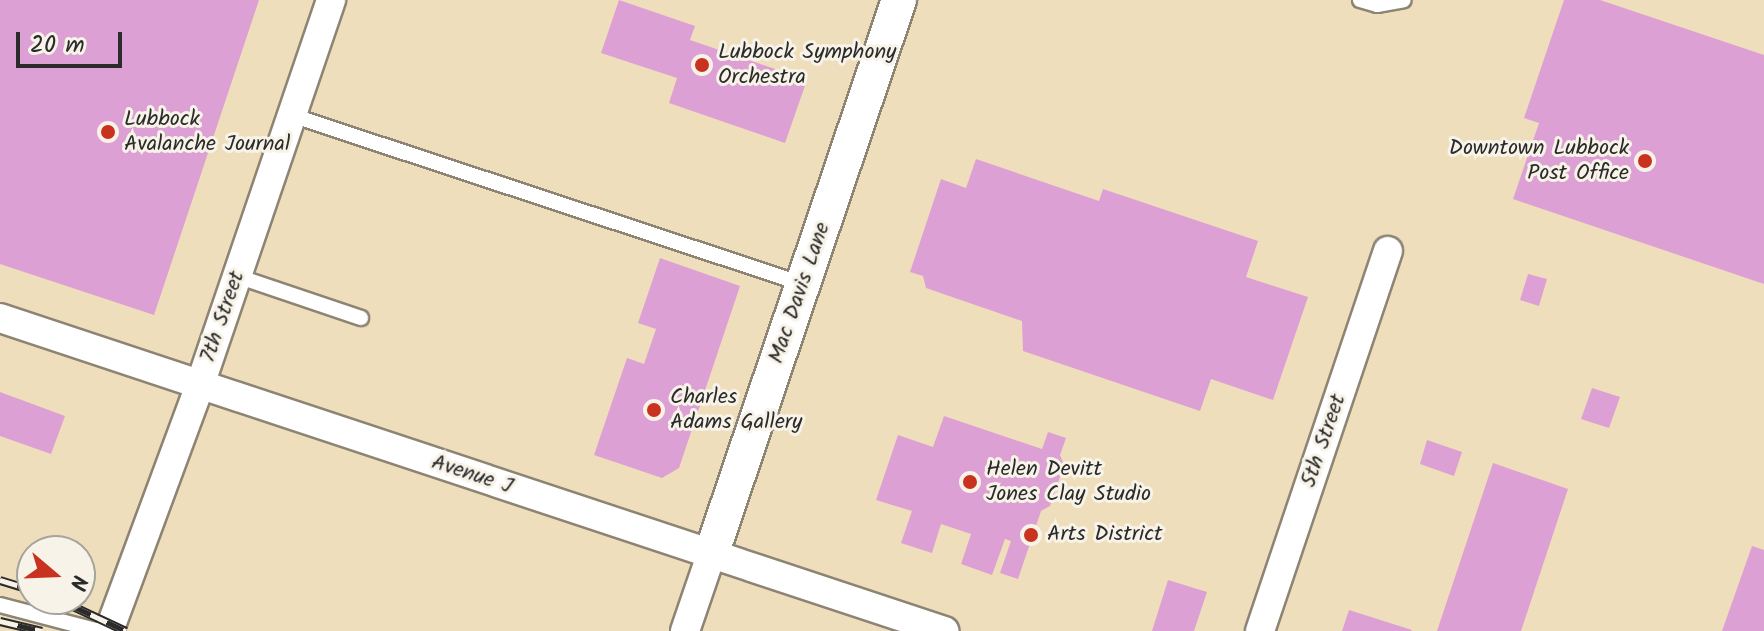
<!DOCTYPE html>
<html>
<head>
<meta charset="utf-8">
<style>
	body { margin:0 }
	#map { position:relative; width:1764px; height:631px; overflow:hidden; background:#efdebc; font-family:Kalam,sans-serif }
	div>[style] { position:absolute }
	.building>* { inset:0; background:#dda0d4 }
	.roads { filter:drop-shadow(2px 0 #8d8474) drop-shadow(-2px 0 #8d8474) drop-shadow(0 2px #8d8474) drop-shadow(0 -2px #8d8474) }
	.service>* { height:14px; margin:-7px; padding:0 7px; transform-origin:7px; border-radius:7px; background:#fff }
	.minor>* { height:28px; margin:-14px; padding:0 14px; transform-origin:14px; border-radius:14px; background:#fff }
	.tertiary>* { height:34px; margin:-17px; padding:0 17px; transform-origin:17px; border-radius:17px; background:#fff }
	.rail>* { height:9px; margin-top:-4.5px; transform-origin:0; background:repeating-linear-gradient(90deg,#f7f3e8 0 18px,#2b2b2b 0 36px); box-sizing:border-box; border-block:2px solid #2b2b2b }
	.dots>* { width:22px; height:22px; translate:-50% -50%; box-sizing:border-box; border:4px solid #f7f3e8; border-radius:50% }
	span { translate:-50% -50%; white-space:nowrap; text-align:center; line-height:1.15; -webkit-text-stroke:6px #f7f3e8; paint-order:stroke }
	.poi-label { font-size:22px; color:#2b2b2b }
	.left { translate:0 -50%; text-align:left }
	.right { translate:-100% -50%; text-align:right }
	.street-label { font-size:22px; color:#2b2b2b }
	.north { position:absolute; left:16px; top:535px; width:80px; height:80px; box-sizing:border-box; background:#f7f3e8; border:2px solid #a5a39c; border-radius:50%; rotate:109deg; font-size:22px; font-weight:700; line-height:32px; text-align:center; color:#2b2b2b }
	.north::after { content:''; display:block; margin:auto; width:28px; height:36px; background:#c8321e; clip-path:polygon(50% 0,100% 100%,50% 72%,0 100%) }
	.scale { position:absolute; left:16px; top:32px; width:106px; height:36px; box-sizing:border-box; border:4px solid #2b2b2b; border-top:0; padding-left:10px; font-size:24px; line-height:28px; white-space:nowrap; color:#2b2b2b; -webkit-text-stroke:6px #f7f3e8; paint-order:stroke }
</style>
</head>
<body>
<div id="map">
	<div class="building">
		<div style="clip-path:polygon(0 0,259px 0,154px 315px,0 264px)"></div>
		<div style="clip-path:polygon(619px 0,695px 26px,690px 40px,807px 80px,785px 143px,669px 103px,677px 78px,601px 53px)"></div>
		<div style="clip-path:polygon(1564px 0,1600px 0,1764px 55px,1764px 284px,1513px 199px,1539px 123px,1524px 118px)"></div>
		<div style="clip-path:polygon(976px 159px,1099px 201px,1103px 189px,1258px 241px,1246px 277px,1308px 297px,1273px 400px,1211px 379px,1200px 411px,1023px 351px,1022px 321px,926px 288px,923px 276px,910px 272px,941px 179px,966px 188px)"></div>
		<div style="clip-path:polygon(660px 258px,740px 286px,679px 468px,662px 478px,594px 455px,627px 358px,644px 364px,656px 329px,638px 323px)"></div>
		<div style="clip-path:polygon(1528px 274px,1547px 279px,1539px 306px,1520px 300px)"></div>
		<div style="clip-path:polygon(1592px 388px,1620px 397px,1609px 428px,1581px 419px)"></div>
		<div style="clip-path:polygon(0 392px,65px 416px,51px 454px,0 436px)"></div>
		<div style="clip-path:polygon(944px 416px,1042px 449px,1048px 432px,1066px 438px,1060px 455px,1064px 465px,1050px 506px,1041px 511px,1018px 579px,1000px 573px,1011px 541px,1005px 539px,992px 575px,961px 564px,971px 534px,941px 524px,932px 553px,901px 543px,912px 511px,876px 500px,898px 435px,933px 447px)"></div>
		<div style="clip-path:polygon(1427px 440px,1462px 452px,1454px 476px,1420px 464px)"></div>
		<div style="clip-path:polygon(1493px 463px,1568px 489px,1521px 631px,1437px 631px)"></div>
		<div style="clip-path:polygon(1752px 546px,1764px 550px,1764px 631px,1722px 631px)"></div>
		<div style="clip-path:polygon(1168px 580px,1207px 592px,1194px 631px,1152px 631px)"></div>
		<div style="clip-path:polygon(1349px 610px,1412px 630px,1411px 631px,1342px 631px)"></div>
	</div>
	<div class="roads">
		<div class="service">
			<div style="left:1360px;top:0;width:18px;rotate:16deg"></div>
			<div style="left:1377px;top:5px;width:27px;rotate:-10deg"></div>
			<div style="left:291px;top:115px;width:539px;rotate:18.27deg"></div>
			<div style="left:237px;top:276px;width:131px;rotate:18.7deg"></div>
			<div style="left:0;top:605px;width:102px;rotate:14.7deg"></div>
		</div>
		<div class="minor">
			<div style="left:0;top:318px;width:995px;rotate:18.34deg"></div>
			<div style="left:109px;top:631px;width:262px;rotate:-69.7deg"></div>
			<div style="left:200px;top:385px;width:407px;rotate:-71.2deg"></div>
			<div style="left:685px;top:631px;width:80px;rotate:-71.1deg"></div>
			<div style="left:1260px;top:631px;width:401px;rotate:-71.4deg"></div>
		</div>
		<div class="tertiary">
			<div style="left:711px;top:555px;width:586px;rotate:-71.29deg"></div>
		</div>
	</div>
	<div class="rail">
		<div style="left:0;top:580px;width:34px;rotate:17deg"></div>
		<div style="left:58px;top:599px;width:75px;rotate:25.2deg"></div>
		<div style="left:0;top:621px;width:43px;rotate:13.4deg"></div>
	</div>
	<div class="dots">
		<div style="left:702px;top:65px;background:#c8321e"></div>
		<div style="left:108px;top:132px;background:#c8321e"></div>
		<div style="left:1645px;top:161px;background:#c8321e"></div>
		<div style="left:654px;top:410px;background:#c8321e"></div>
		<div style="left:970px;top:482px;background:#c8321e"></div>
		<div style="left:1031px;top:535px;background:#c8321e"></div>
	</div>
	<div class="poi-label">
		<span class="left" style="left:718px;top:65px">Lubbock Symphony<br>Orchestra</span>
		<span class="left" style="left:124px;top:132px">Lubbock<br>Avalanche Journal</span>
		<span class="right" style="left:1629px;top:161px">Downtown Lubbock<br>Post Office</span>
		<span class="left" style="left:670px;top:410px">Charles<br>Adams Gallery</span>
		<span class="left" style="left:986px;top:482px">Helen Devitt<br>Jones Clay Studio</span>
		<span class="left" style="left:1047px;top:535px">Arts District</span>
	</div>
	<div class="street-label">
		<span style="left:800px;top:293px;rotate:-71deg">Mac Davis Lane</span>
		<span style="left:223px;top:317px;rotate:-71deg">7th Street</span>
		<span style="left:1324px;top:441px;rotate:-71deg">5th Street</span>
		<span style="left:472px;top:475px;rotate:18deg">Avenue J</span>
	</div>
	<div class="north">N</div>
	<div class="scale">20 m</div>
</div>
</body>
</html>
